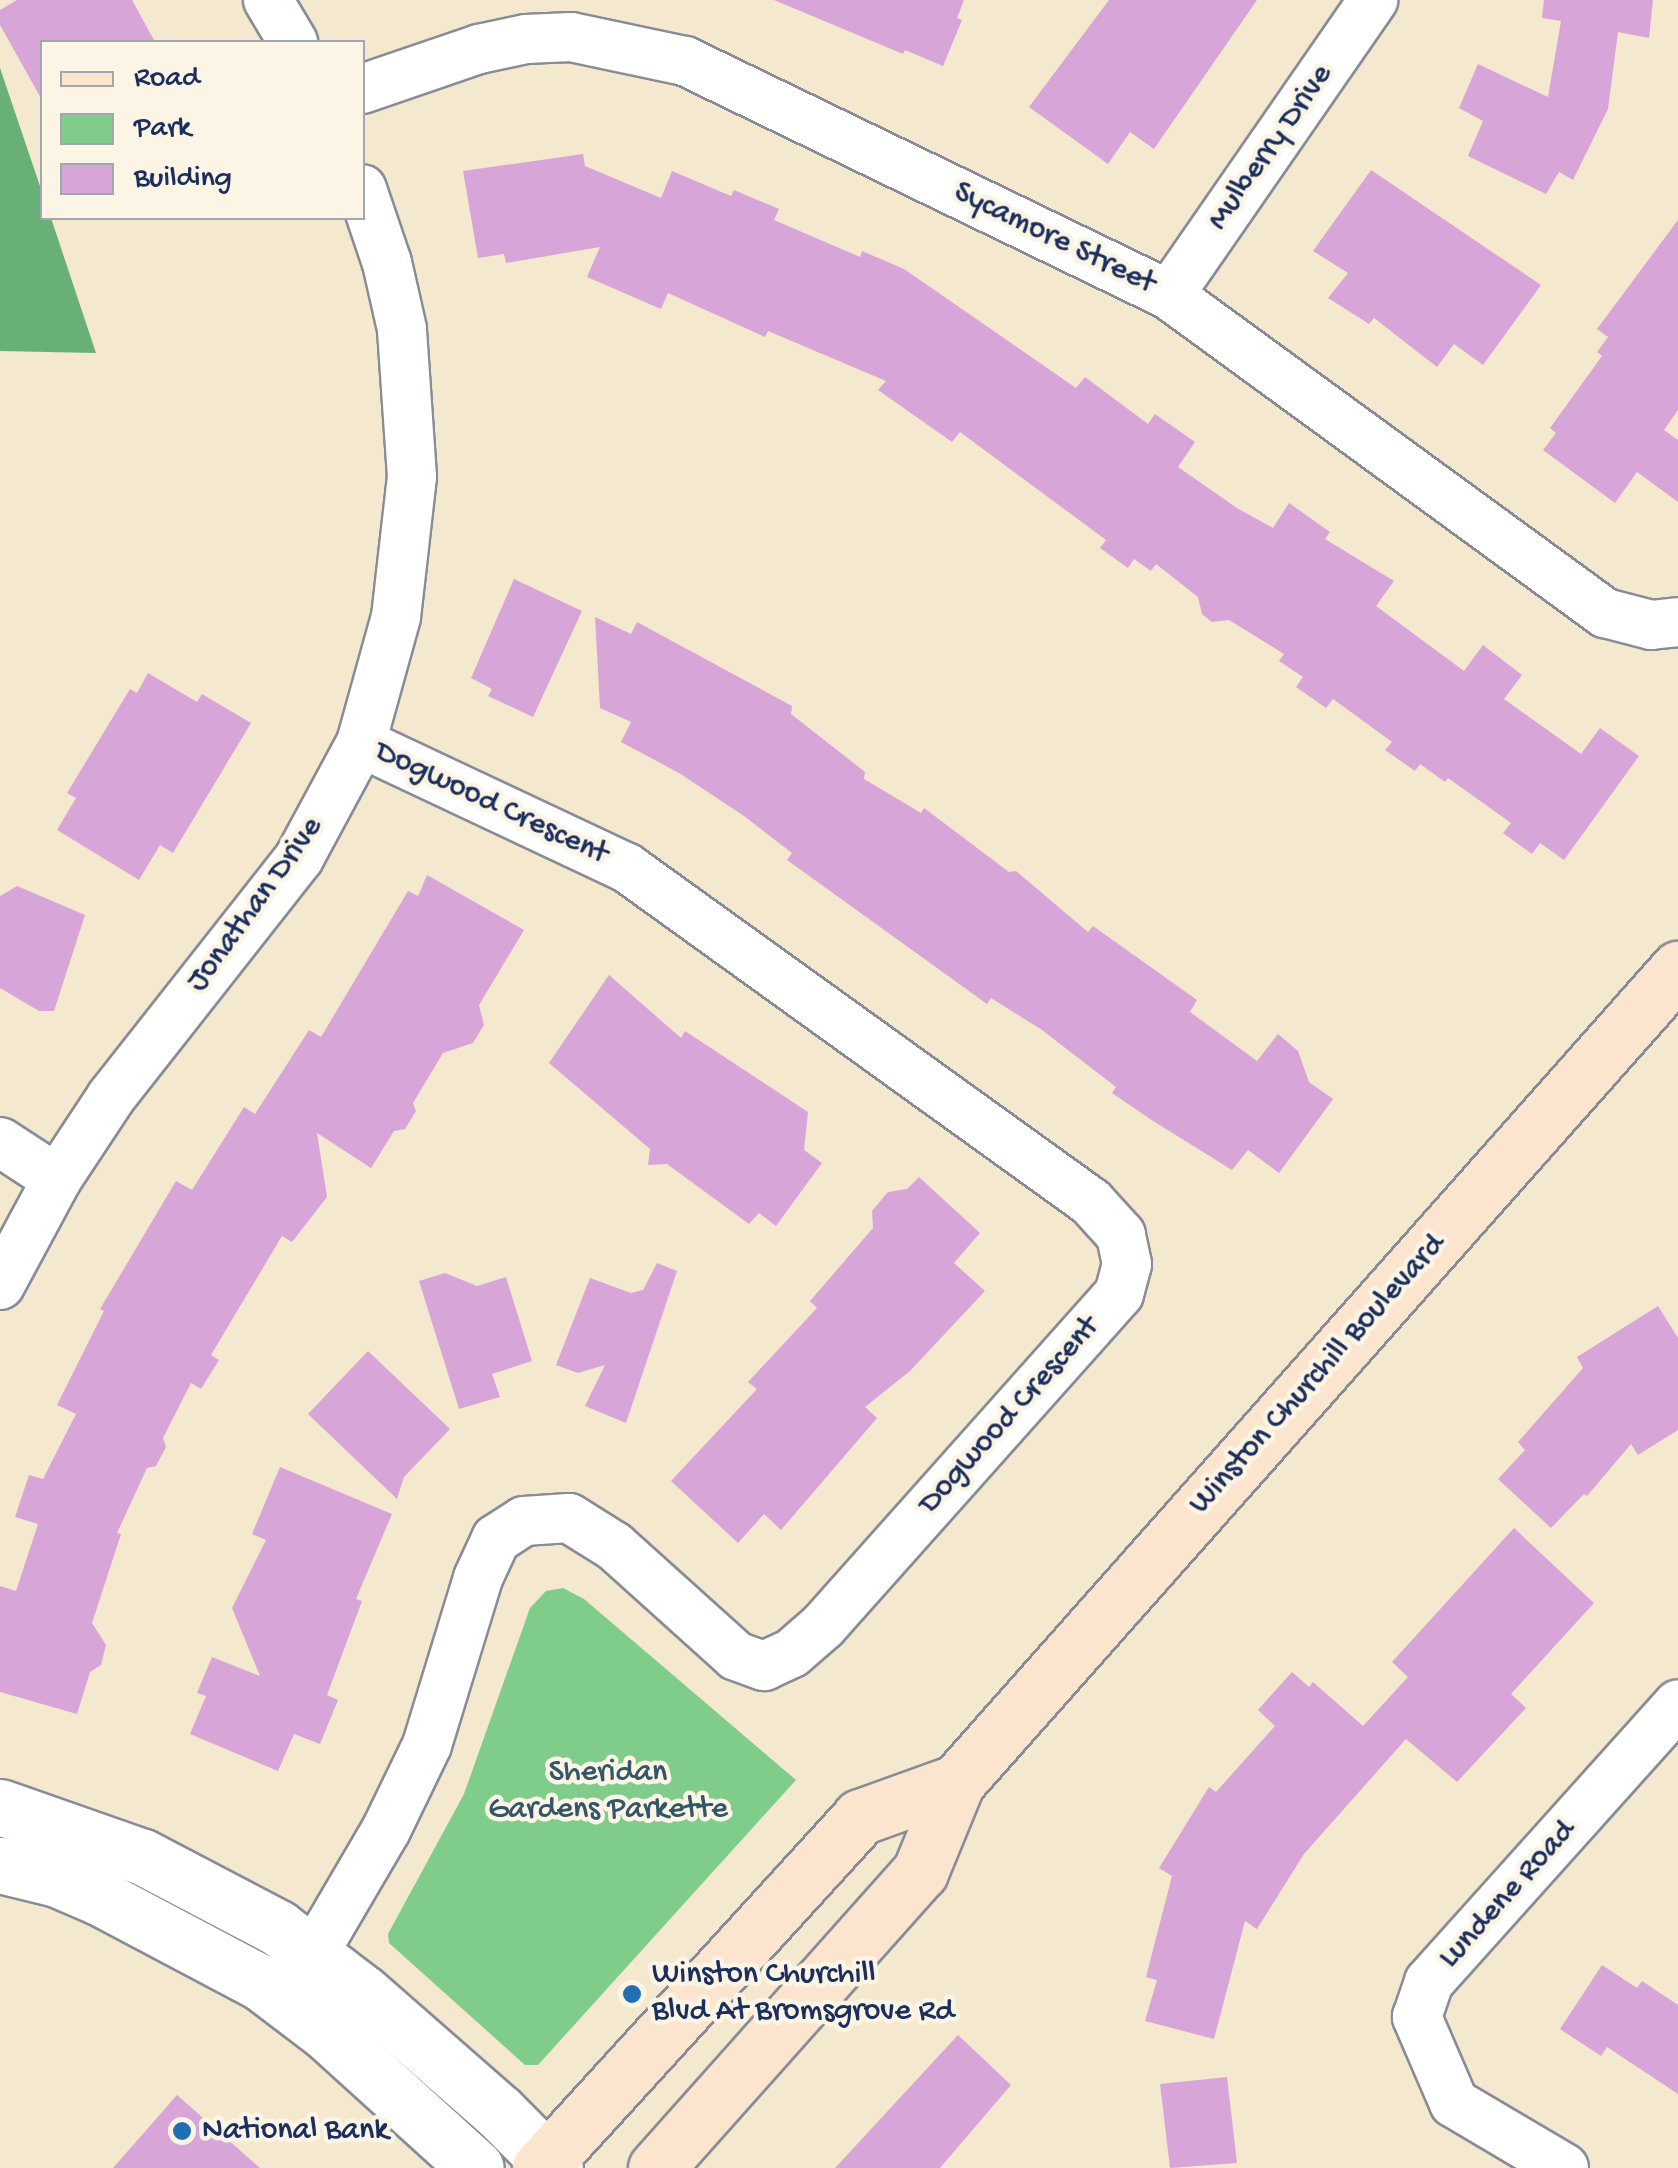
<!DOCTYPE html>
<html>
<head>
<meta charset="utf-8">
<style>
	body { margin:0 }
	#map { position:relative; width:1678px; height:2168px; overflow:hidden; background:#f4e8ce; font-family:"Gochi Hand",sans-serif }
	div>[style] { position:absolute }
	.green>* { inset:0; background:#80cc8b }
	.forest>* { inset:0; background:#68b077 }
	.building>* { inset:0; background:#d8a5d9 }
	.roads { filter:drop-shadow(2px 0 #888c96) drop-shadow(-2px 0 #888c96) drop-shadow(0 2px #888c96) drop-shadow(0 -2px #888c96) }
	.minor>* { height:48px; margin:-24px; padding:0 24px; transform-origin:24px; border-radius:24px; background:#fff }
	.tertiary>* { height:55px; margin:-27.5px; padding:0 27.5px; transform-origin:27.5px; border-radius:27.5px; background:#fff }
	.secondary>* { height:55px; margin:-27.5px; padding:0 27.5px; transform-origin:27.5px; border-radius:27.5px; background:#fce5cf }
	.dots>* { width:28px; height:28px; translate:-50% -50%; box-sizing:border-box; border:5px solid #fcf5e5; border-radius:50% }
	span { translate:-50% -50%; white-space:nowrap; text-align:center; line-height:1.15; -webkit-text-stroke:9px #fcf5e5; paint-order:stroke }
	.street-label { font-size:32px; color:#1b2f5e }
	.park-label { font-size:32px; color:#345669 }
	.poi-label { font-size:32px; color:#1b2f5e }
	.left { translate:0 -50%; text-align:left }
	.legend { position:absolute; left:40px; top:40px; width:325px; height:180px; box-sizing:border-box; background:#fcf5e5; border:2px solid #a2a6af; margin:0; padding:12px 18px; list-style:none; font-size:30px; color:#1b2f5e }
	.legend li { display:flex; align-items:center; gap:20px; height:50px }
	.legend b { width:50px; border:2px solid #a2a6af }
</style>
</head>
<body>
<div id="map">
	<div class="green">
		<div style="clip-path:polygon(563px 1588px,584px 1599px,796px 1780px,538px 2065px,525px 2065px,389px 1943px,388px 1934px,464px 1794px,530px 1608px,546px 1591px)"></div>
	</div>
	<div class="forest">
		<div style="clip-path:polygon(0 68px,42px 192px,42px 218px,51px 218px,96px 353px,0 351px)"></div>
	</div>
	<div class="building">
		<div style="clip-path:polygon(17px 0,132px 0,155px 42px,42px 42px,42px 100px,0 25px,0 10px)"></div>
		<div style="clip-path:polygon(774px 0,964px 0,957px 18px,962px 20px,943px 66px,905px 50px,903px 54px)"></div>
		<div style="clip-path:polygon(1109px 0,1257px 0,1154px 149px,1130px 132px,1108px 164px,1029px 107px)"></div>
		<div style="clip-path:polygon(1544px 0,1653px 0,1649px 38px,1618px 32px,1608px 109px,1573px 180px,1559px 172px,1546px 194px,1468px 156px,1483px 121px,1459px 108px,1478px 64px,1548px 97px,1561px 21px,1542px 18px)"></div>
		<div style="clip-path:polygon(583px 154px,585px 166px,661px 198px,672px 171px,731px 196px,734px 190px,779px 209px,774px 220px,860px 257px,862px 251px,904px 269px,1076px 388px,1085px 377px,1148px 424px,1155px 414px,1195px 442px,1178px 467px,1237px 508px,1273px 528px,1289px 503px,1330px 532px,1325px 539px,1394px 581px,1376px 606px,1464px 671px,1483px 645px,1522px 675px,1504px 699px,1581px 754px,1600px 728px,1639px 756px,1564px 860px,1540px 843px,1532px 854px,1503px 833px,1511px 823px,1448px 778px,1445px 782px,1420px 764px,1415px 771px,1385px 750px,1392px 742px,1333px 699px,1326px 708px,1296px 687px,1303px 677px,1279px 661px,1284px 654px,1229px 620px,1212px 622px,1202px 614px,1198px 597px,1156px 564px,1151px 571px,1134px 559px,1128px 568px,1100px 548px,1106px 540px,960px 432px,952px 442px,878px 390px,886px 381px,768px 331px,765px 337px,668px 293px,661px 309px,587px 277px,600px 247px,506px 263px,504px 254px,478px 258px,463px 171px)"></div>
		<div style="clip-path:polygon(1371px 170px,1541px 285px,1483px 365px,1454px 344px,1437px 367px,1374px 318px,1369px 324px,1328px 298px,1348px 273px,1313px 251px)"></div>
		<div style="clip-path:polygon(1678px 220px,1678px 410px,1664px 430px,1678px 440px,1678px 502px,1637px 472px,1615px 503px,1543px 450px,1556px 433px,1550px 428px,1602px 356px,1597px 352px,1608px 337px,1597px 329px)"></div>
		<div style="clip-path:polygon(514px 579px,582px 611px,533px 717px,488px 696px,492px 689px,471px 678px)"></div>
		<div style="clip-path:polygon(595px 617px,631px 634px,637px 622px,792px 706px,791px 714px,865px 772px,864px 779px,921px 813px,924px 808px,1009px 872px,1016px 871px,1088px 932px,1093px 926px,1197px 1000px,1190px 1012px,1257px 1061px,1278px 1034px,1298px 1051px,1309px 1082px,1333px 1099px,1279px 1173px,1248px 1150px,1232px 1170px,1150px 1119px,1112px 1093px,1116px 1087px,1042px 1030px,991px 998px,987px 1004px,787px 860px,792px 853px,744px 816px,679px 773px,621px 742px,631px 722px,600px 708px)"></div>
		<div style="clip-path:polygon(148px 673px,197px 702px,202px 694px,251px 723px,173px 853px,160px 845px,139px 880px,57px 830px,76px 798px,67px 793px,130px 689px,137px 693px)"></div>
		<div style="clip-path:polygon(427px 875px,524px 930px,479px 1005px,484px 1025px,473px 1043px,443px 1053px,413px 1103px,416px 1111px,405px 1129px,394px 1131px,371px 1168px,317px 1133px,327px 1197px,292px 1242px,282px 1236px,211px 1355px,219px 1360px,201px 1389px,191px 1383px,163px 1438px,166px 1447px,156px 1466px,147px 1468px,117px 1533px,121px 1534px,92px 1623px,106px 1645px,101px 1665px,90px 1672px,77px 1714px,0 1692px,0 1586px,16px 1591px,38px 1524px,15px 1517px,29px 1475px,43px 1479px,76px 1414px,57px 1405px,104px 1311px,100px 1309px,176px 1181px,192px 1190px,244px 1107px,255px 1114px,309px 1030px,321px 1037px,408px 891px,418px 896px)"></div>
		<div style="clip-path:polygon(17px 886px,85px 915px,54px 1011px,39px 1011px,0 988px,0 896px)"></div>
		<div style="clip-path:polygon(609px 975px,681px 1038px,685px 1031px,808px 1112px,804px 1150px,822px 1163px,776px 1226px,759px 1213px,749px 1224px,667px 1164px,648px 1165px,650px 1149px,549px 1063px)"></div>
		<div style="clip-path:polygon(919px 1177px,980px 1233px,954px 1263px,985px 1291px,910px 1371px,865px 1407px,877px 1418px,781px 1530px,764px 1514px,738px 1543px,671px 1481px,757px 1389px,748px 1382px,817px 1308px,810px 1301px,873px 1228px,872px 1211px,888px 1192px,907px 1189px)"></div>
		<div style="clip-path:polygon(657px 1263px,677px 1271px,626px 1423px,585px 1406px,605px 1365px,578px 1373px,556px 1365px,590px 1278px,631px 1293px,643px 1290px)"></div>
		<div style="clip-path:polygon(445px 1273px,477px 1286px,506px 1277px,532px 1361px,492px 1374px,500px 1397px,459px 1409px,419px 1281px)"></div>
		<div style="clip-path:polygon(1658px 1306px,1678px 1338px,1678px 1430px,1638px 1455px,1631px 1444px,1587px 1496px,1584px 1494px,1551px 1528px,1498px 1479px,1525px 1450px,1518px 1442px,1583px 1368px,1577px 1357px)"></div>
		<div style="clip-path:polygon(368px 1351px,450px 1429px,404px 1477px,397px 1499px,308px 1414px)"></div>
		<div style="clip-path:polygon(280px 1467px,392px 1514px,356px 1599px,362px 1601px,327px 1695px,338px 1700px,320px 1744px,294px 1734px,278px 1771px,190px 1734px,206px 1696px,197px 1693px,212px 1657px,260px 1676px,232px 1608px,266px 1540px,252px 1534px)"></div>
		<div style="clip-path:polygon(1514px 1528px,1594px 1603px,1511px 1694px,1526px 1708px,1457px 1782px,1406px 1739px,1304px 1854px,1257px 1929px,1245px 1921px,1214px 2039px,1145px 2021px,1157px 1980px,1146px 1977px,1172px 1876px,1159px 1868px,1209px 1787px,1216px 1792px,1275px 1726px,1258px 1710px,1292px 1672px,1309px 1687px,1313px 1682px,1363px 1726px,1408px 1677px,1392px 1662px)"></div>
		<div style="clip-path:polygon(1602px 1965px,1637px 1988px,1642px 1981px,1678px 2005px,1678px 2094px,1607px 2047px,1601px 2056px,1560px 2029px)"></div>
		<div style="clip-path:polygon(958px 2035px,1011px 2085px,940px 2168px,835px 2168px)"></div>
		<div style="clip-path:polygon(1227px 2077px,1237px 2163px,1170px 2168px,1160px 2084px)"></div>
		<div style="clip-path:polygon(177px 2095px,260px 2168px,113px 2168px)"></div>
	</div>
	<div class="roads">
		<div class="minor">
			<div style="left:268px;top:0;width:49px;rotate:59.2deg"></div>
			<div style="left:362px;top:89px;width:124px;rotate:-18.9deg"></div>
			<div style="left:479px;top:49px;width:48px;rotate:-12deg"></div>
			<div style="left:526px;top:39px;width:45px;rotate:-2.5deg"></div>
			<div style="left:571px;top:37px;width:116px;rotate:11.9deg"></div>
			<div style="left:685px;top:61px;width:538px;rotate:25.8deg"></div>
			<div style="left:1169px;top:295px;width:540px;rotate:36.11deg"></div>
			<div style="left:1605px;top:613px;width:48px;rotate:14.6deg"></div>
			<div style="left:1651px;top:625px;width:27px;rotate:-6deg"></div>
			<div style="left:1169px;top:295px;width:359px;rotate:-55.3deg"></div>
			<div style="left:0;top:1142px;width:68px;rotate:33deg"></div>
			<div style="left:0;top:1285px;width:120px;rotate:-61.7deg"></div>
			<div style="left:57px;top:1179px;width:98px;rotate:-56.6deg"></div>
			<div style="left:111px;top:1097px;width:304px;rotate:-51.8deg"></div>
			<div style="left:299px;top:858px;width:131px;rotate:-61.7deg"></div>
			<div style="left:361px;top:743px;width:131px;rotate:-74.5deg"></div>
			<div style="left:396px;top:617px;width:141px;rotate:-83.5deg"></div>
			<div style="left:412px;top:477px;width:148px;rotate:-93.9deg"></div>
			<div style="left:402px;top:329px;width:68px;rotate:-102.8deg"></div>
			<div style="left:387px;top:263px;width:78px;rotate:-108.7deg"></div>
			<div style="left:314px;top:1953px;width:143px;rotate:-59.7deg"></div>
			<div style="left:386px;top:1830px;width:94px;rotate:-64.2deg"></div>
			<div style="left:427px;top:1745px;width:175px;rotate:-73deg"></div>
			<div style="left:478px;top:1578px;width:43px;rotate:-65.2deg"></div>
			<div style="left:496px;top:1539px;width:33px;rotate:-33deg"></div>
			<div style="left:524px;top:1521px;width:45px;rotate:-3.8deg"></div>
			<div style="left:569px;top:1518px;width:53px;rotate:31.9deg"></div>
			<div style="left:614px;top:1546px;width:164px;rotate:42deg"></div>
			<div style="left:736px;top:1656px;width:30px;rotate:20deg"></div>
			<div style="left:764px;top:1666px;width:31px;rotate:-25deg"></div>
			<div style="left:792px;top:1653px;width:41px;rotate:-41.1deg"></div>
			<div style="left:823px;top:1626px;width:445px;rotate:-48.3deg"></div>
			<div style="left:1119px;top:1294px;width:31px;rotate:-75deg"></div>
			<div style="left:1127px;top:1264px;width:30px;rotate:-102deg"></div>
			<div style="left:1121px;top:1235px;width:45px;rotate:-132.3deg"></div>
			<div style="left:1091px;top:1202px;width:572px;rotate:-144.25deg"></div>
			<div style="left:627px;top:868px;width:294px;rotate:-154.8deg"></div>
			<div style="left:1564px;top:2168px;width:128px;rotate:-149.4deg"></div>
			<div style="left:1454px;top:2103px;width:94px;rotate:-113.3deg"></div>
			<div style="left:1417px;top:2017px;width:37px;rotate:-71deg"></div>
			<div style="left:1429px;top:1982px;width:373px;rotate:-48.1deg"></div>
		</div>
		<div class="tertiary">
			<div style="left:0;top:1807px;width:151px;rotate:19.3deg"></div>
			<div style="left:143px;top:1857px;width:153px;rotate:27.7deg"></div>
			<div style="left:278px;top:1928px;width:107px;rotate:37.4deg"></div>
			<div style="left:363px;top:1993px;width:181px;rotate:41.2deg"></div>
			<div style="left:499px;top:2112px;width:79px;rotate:45deg"></div>
			<div style="left:0;top:1865px;width:59px;rotate:13.8deg"></div>
			<div style="left:57px;top:1879px;width:46px;rotate:23.2deg"></div>
			<div style="left:99px;top:1897px;width:186px;rotate:27.9deg"></div>
			<div style="left:263px;top:1984px;width:79px;rotate:37.3deg"></div>
			<div style="left:326px;top:2032px;width:202px;rotate:42.2deg"></div>
		</div>
		<div class="secondary">
			<div style="left:540px;top:2168px;width:475px;rotate:-47.6deg"></div>
			<div style="left:860px;top:1817px;width:103px;rotate:-19.8deg"></div>
			<div style="left:656px;top:2168px;width:397px;rotate:-48.3deg"></div>
			<div style="left:920px;top:1872px;width:97px;rotate:-67.7deg"></div>
			<div style="left:957px;top:1782px;width:1087px;rotate:-48.43deg"></div>
		</div>
	</div>
	<div class="dots">
		<div style="left:632px;top:1994px;background:#1f6fb2"></div>
		<div style="left:182px;top:2131px;background:#1f6fb2"></div>
	</div>
	<div class="street-label">
		<span style="left:1271px;top:148px;rotate:-55deg">Mulberry Drive</span>
		<span style="left:1054px;top:239px;rotate:26deg">Sycamore Street</span>
		<span style="left:491px;top:804px;rotate:25deg">Dogwood Crescent</span>
		<span style="left:256px;top:905px;rotate:-54deg">Jonathan Drive</span>
		<span style="left:1318px;top:1375px;rotate:-48deg">Winston Churchill Boulevard</span>
		<span style="left:1010px;top:1416px;rotate:-48deg">Dogwood Crescent</span>
		<span style="left:1508px;top:1895px;rotate:-48deg">Lundene Road</span>
	</div>
	<div class="park-label">
		<span style="left:608px;top:1792px">Sheridan<br>Gardens Parkette</span>
	</div>
	<div class="poi-label">
		<span class="left" style="left:652px;top:1994px">Winston Churchill<br>Blvd At Bromsgrove Rd</span>
		<span class="left" style="left:202px;top:2131px">National Bank</span>
	</div>
	<ul class="legend">
	<li><b style="height:12px;background:#fce5cf"></b>Road</li>
	<li><b style="height:28px;background:#80cc8b"></b>Park</li>
	<li><b style="height:28px;background:#d8a5d9"></b>Building</li>
	</ul>
</div>
</body>
</html>
